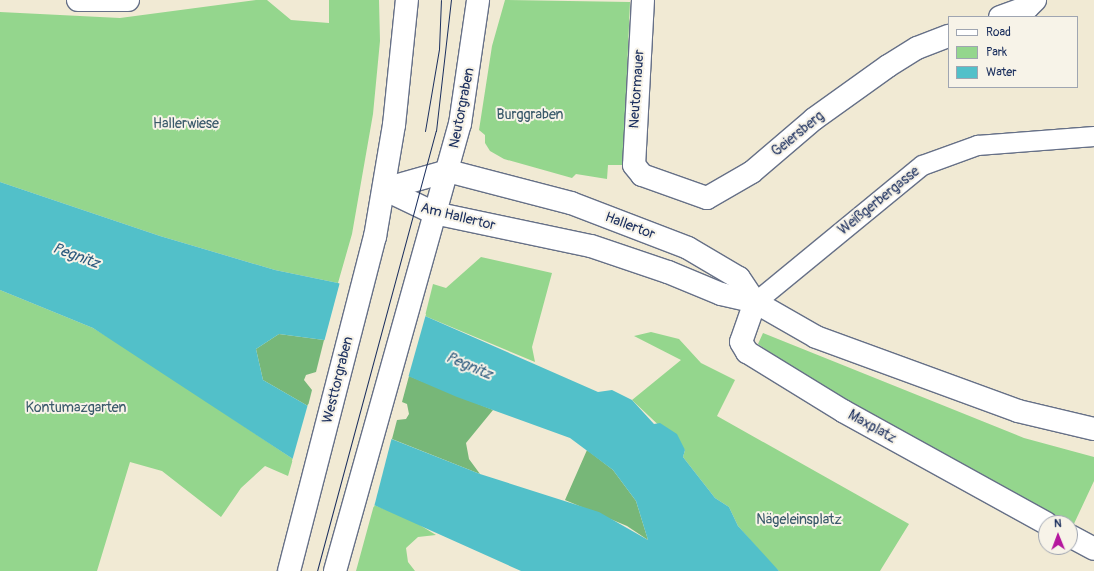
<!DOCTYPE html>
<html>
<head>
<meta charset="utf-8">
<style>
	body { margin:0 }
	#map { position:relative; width:1094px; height:571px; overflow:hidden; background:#f1ead4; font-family:Pangolin,sans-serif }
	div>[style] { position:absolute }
	.green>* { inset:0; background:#94d68d }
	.forest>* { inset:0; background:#77b778 }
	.water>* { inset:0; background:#52c0c9 }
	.pier>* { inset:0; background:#f1ead4 }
	.roads { filter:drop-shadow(1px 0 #667087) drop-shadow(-1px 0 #667087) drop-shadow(0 1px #667087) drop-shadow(0 -1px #667087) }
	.pedestrian>* { height:19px; margin:-9.5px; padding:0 9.5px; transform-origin:9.5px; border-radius:9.5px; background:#fff }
	.minor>* { height:22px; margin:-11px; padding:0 11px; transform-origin:11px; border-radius:11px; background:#fff }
	.secondary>* { height:22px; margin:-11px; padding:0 11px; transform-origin:11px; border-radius:11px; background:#fff }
	.tram>* { height:1px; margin:-0.5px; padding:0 0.5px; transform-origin:0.5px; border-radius:0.5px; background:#1b2f5e }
	span { translate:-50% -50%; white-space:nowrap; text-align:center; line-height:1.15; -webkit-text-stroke:4px #f7f3e8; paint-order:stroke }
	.street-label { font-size:14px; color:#1b2f5e }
	.park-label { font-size:14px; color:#39596a }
	.water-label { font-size:15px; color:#2c5a7e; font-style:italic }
	.legend { position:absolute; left:948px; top:16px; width:130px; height:72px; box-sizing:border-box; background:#f7f3e8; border:1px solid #9fa5b1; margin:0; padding:5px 7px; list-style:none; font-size:12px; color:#1b2f5e }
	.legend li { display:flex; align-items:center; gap:8px; height:20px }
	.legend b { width:20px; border:1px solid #9fa5b1 }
	.north { position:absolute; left:1038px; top:515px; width:40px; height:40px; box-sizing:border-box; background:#f7f3e8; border:1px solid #9fa5b1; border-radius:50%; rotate:359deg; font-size:11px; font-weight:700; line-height:16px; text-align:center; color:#1b2f5e }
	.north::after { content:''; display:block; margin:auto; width:14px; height:18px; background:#b5179e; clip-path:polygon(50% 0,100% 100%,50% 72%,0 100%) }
</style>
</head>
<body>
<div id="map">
	<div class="green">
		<div style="clip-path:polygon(256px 0,267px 0,291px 20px,329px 23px,329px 0,379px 0,380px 41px,373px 114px,352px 234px,338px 283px,275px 270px,160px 236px,0 182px,0 12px,120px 18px)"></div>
		<div style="clip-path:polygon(505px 0,630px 2px,623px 165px,608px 165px,607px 179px,576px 174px,572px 178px,504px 159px,490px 151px,485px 143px,485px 135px,479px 130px,492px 46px)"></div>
		<div style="clip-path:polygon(481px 257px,552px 273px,532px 347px,535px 362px,425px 316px,433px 284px,446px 288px)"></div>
		<div style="clip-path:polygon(0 290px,93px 328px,131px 351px,293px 459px,288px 476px,265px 466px,241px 488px,221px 517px,162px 471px,130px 462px,97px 571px,0 571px)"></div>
		<div style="clip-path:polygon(651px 332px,679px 339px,701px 363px,735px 380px,717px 416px,909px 524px,880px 571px,779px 571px,773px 566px,738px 526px,729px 507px,715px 498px,683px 457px,685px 450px,632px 400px,681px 360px,634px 336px)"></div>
		<div style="clip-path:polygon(763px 333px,1024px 438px,1094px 457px,1094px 481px,1072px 528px,1070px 523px,1063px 523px,846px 405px,758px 344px)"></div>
		<div style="clip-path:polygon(374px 505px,410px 519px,436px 535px,418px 537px,406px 548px,408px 562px,415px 571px,356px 571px)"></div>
	</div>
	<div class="forest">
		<div style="clip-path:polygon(279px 334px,324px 340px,316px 372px,306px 375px,304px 380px,312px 390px,308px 406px,263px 380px,256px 349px)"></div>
		<div style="clip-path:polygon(409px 376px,493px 410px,466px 443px,469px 459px,480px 474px,392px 439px,397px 420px,406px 419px,409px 414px,407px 404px,402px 402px)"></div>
		<div style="clip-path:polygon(587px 450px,613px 470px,636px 501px,648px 540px,627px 526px,565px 500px)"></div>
	</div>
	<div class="water">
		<div style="clip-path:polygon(evenodd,0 182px,160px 236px,275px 270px,338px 283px,425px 316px,598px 392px,612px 390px,632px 400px,654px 424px,660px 423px,677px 434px,685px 450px,683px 457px,715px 498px,729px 507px,738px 526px,779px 571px,521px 571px,374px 505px,293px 459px,93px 328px,0 290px,0 182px,279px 334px,324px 340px,457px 397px,570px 438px,613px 470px,636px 501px,648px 540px,599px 512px,480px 474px,308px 406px,263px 380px,256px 349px,279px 334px)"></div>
	</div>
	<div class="pier">
		<div style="clip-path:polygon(340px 282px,426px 314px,408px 378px,324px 342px)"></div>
		<div style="clip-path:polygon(308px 404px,392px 437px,374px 507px,292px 461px)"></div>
	</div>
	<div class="roads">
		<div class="pedestrian">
			<div style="left:755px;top:302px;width:216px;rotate:-39.4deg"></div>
			<div style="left:922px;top:165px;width:59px;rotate:-20deg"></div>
			<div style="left:977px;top:145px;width:117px;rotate:-4.4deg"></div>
		</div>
		<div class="minor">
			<div style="left:78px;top:0;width:50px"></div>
			<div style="left:643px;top:0;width:165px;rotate:93.1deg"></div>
			<div style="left:634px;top:165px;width:13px;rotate:51deg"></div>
			<div style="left:642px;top:175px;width:69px;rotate:19.5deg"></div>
			<div style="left:707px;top:198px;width:52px;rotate:-30deg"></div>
			<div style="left:752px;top:172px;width:82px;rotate:-40.5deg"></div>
			<div style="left:814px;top:119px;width:91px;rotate:-35.6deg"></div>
			<div style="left:888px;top:66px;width:34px;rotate:-32deg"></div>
			<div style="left:917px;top:48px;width:34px;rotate:-21deg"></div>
			<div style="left:1000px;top:17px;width:30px;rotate:-20deg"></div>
			<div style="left:1028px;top:7px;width:10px;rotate:-45deg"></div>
			<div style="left:384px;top:189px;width:55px;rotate:25.6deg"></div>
			<div style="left:434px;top:213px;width:160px;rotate:11.9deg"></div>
			<div style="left:591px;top:246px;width:81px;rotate:18.7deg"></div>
			<div style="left:668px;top:272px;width:57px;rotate:22.5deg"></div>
			<div style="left:721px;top:294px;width:35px;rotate:13deg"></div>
			<div style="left:755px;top:302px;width:70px;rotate:29.8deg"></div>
			<div style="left:816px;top:337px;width:215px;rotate:20.1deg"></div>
			<div style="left:1018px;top:411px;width:78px;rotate:13.3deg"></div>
			<div style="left:384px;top:189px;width:66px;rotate:-15.7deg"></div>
			<div style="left:448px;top:171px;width:127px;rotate:14.6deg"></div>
			<div style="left:571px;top:203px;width:125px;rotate:21deg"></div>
			<div style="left:688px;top:248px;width:59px;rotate:30.5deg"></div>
			<div style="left:739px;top:278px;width:29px;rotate:56deg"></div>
			<div style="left:755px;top:302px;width:42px;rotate:109.3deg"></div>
			<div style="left:741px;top:342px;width:12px;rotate:59deg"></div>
			<div style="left:747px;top:352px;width:113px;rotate:31.6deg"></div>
			<div style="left:843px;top:411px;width:232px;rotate:28.9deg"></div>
			<div style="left:1070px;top:536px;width:27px;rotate:28deg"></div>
		</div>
		<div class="secondary">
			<div style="left:289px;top:571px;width:345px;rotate:-75.6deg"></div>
			<div style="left:375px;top:237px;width:114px;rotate:-80.4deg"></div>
			<div style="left:394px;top:125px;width:126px;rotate:-84.1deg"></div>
			<div style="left:335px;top:571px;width:464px;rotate:-74.4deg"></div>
			<div style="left:460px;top:124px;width:125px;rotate:-81.7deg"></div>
		</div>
	</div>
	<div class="tram">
		<div style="left:425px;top:131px;width:83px;rotate:-80.3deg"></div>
		<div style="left:439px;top:49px;width:49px;rotate:-87.7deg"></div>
		<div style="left:317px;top:571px;width:456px;rotate:-74.9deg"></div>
		<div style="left:436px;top:131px;width:132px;rotate:-83.5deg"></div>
	</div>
	<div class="street-label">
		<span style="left:637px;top:89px;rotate:-86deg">Neutormauer</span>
		<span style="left:462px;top:108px;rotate:-79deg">Neutorgraben</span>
		<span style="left:798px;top:134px;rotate:-39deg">Geiersberg</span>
		<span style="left:879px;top:201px;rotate:-39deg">Weißgerbergasse</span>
		<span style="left:458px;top:217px;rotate:14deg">Am Hallertor</span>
		<span style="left:630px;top:226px;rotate:21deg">Hallertor</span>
		<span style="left:338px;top:380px;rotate:-76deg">Westtorgraben</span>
		<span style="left:872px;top:427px;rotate:29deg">Maxplatz</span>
	</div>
	<div class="park-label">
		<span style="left:530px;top:115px">Burggraben</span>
		<span style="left:186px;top:124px">Hallerwiese</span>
		<span style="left:76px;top:408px">Kontumazgarten</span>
		<span style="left:799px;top:520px">Nägeleinsplatz</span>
	</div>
	<div class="water-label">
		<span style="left:76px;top:256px;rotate:20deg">Pegnitz</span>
		<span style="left:469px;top:366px;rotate:23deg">Pegnitz</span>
	</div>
	<ul class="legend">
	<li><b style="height:5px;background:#fff"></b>Road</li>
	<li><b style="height:11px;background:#94d68d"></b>Park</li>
	<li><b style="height:11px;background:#52c0c9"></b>Water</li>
	</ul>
	<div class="north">N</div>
</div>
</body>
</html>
